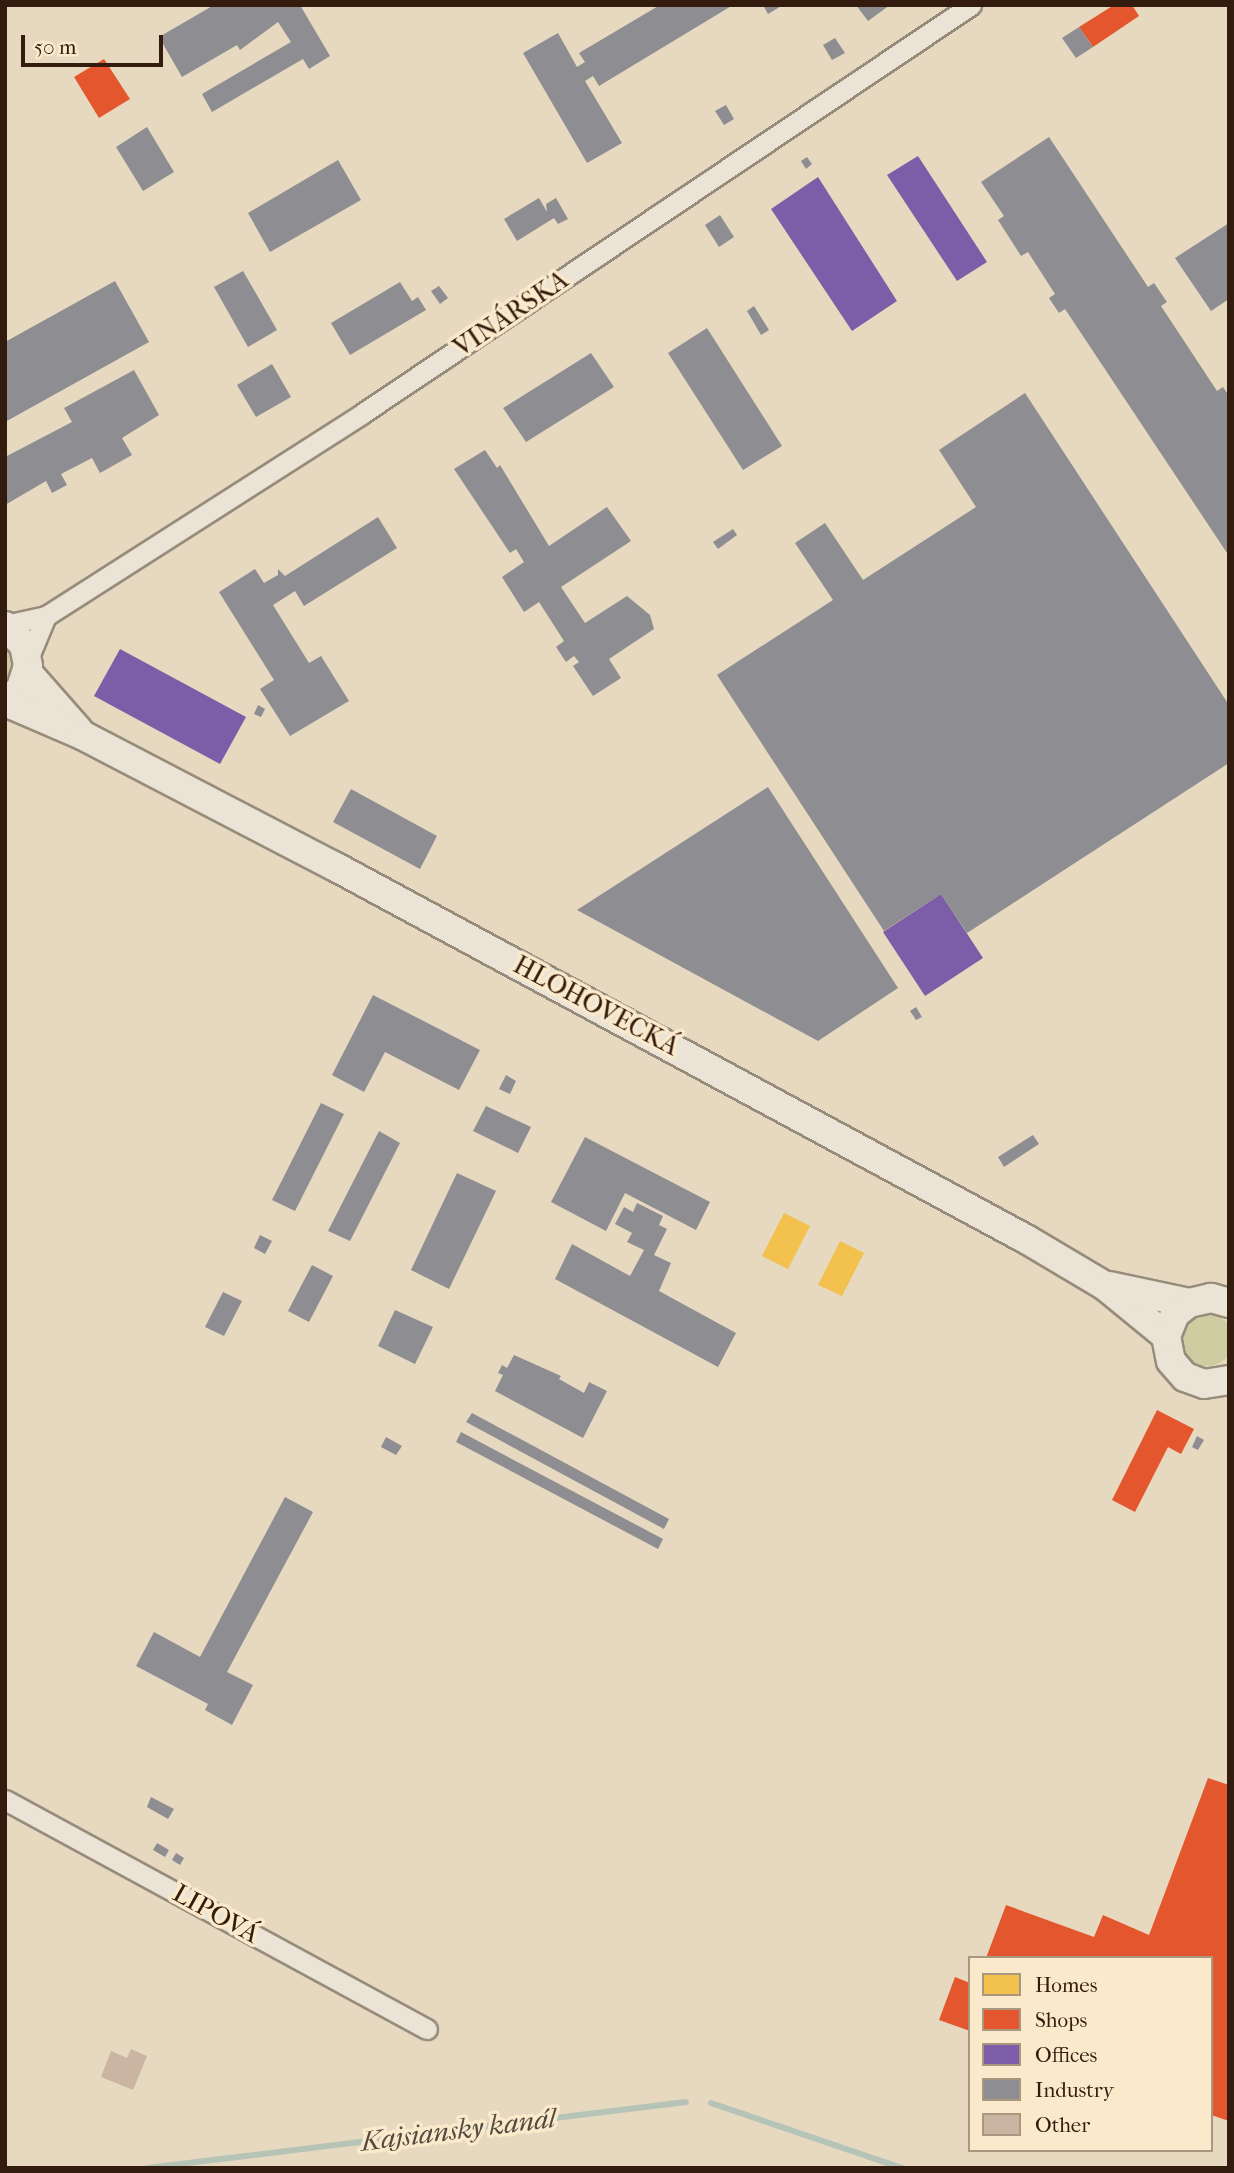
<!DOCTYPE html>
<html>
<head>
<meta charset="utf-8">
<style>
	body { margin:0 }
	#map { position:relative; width:1234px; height:2173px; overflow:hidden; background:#e7d9c0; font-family:"IM FELL French Canon",serif }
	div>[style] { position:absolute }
	.green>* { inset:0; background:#d0cca2 }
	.round { border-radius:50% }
	.homes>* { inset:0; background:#f2c14e }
	.shops>* { inset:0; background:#e4572e }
	.offices>* { inset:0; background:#7b5ea7 }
	.industry>* { inset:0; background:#8d8d92 }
	.stream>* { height:6px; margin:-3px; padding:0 3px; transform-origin:3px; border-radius:3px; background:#b5c4b7 }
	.building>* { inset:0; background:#c9b5a1 }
	.roads { filter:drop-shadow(2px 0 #978c7c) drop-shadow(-2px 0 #978c7c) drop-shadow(0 2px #978c7c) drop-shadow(0 -2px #978c7c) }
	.minor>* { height:19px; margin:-9.5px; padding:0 9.5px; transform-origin:9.5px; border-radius:9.5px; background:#eae3d6 }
	.secondary>* { height:28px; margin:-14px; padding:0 14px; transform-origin:14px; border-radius:14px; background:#eae3d6 }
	span { translate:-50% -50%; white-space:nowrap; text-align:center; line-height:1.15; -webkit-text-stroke:7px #faeacb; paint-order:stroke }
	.street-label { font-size:26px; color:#331b0e }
	.water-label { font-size:28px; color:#534b40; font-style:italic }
	.frame { position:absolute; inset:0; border:7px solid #331b0e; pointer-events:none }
	.legend { position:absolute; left:968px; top:1956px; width:245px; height:196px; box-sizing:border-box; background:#faeacb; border:2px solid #aa977f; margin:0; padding:9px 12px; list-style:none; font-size:21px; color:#331b0e }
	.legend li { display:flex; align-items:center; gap:14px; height:35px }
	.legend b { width:35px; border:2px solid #aa977f }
	.scale { position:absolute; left:21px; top:35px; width:142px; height:32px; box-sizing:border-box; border:4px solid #331b0e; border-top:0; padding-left:9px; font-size:21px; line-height:24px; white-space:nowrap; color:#331b0e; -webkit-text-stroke:5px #faeacb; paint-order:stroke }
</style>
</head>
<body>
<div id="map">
	<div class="green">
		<div style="clip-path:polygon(5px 642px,14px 665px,5px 683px)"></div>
		<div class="round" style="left:1181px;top:1314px;width:52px;height:52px"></div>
	</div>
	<div class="homes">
		<div style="clip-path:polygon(784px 1213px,810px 1226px,788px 1269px,762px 1256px)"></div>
		<div style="clip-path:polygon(840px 1241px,864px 1253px,842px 1296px,818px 1285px)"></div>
	</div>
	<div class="shops">
		<div style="clip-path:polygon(1114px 5px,1132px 5px,1139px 16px,1093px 47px,1079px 27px)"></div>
		<div style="clip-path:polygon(104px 59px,130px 99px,99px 118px,74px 77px)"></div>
		<div style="clip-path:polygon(1157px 1410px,1194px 1429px,1181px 1454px,1168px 1447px,1135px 1512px,1112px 1500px)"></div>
		<div style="clip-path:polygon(1208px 1778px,1229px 1785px,1229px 2121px,1211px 2115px,1211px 1958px,986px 1958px,1006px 1905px,1094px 1937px,1103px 1915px,1149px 1935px)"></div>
		<div style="clip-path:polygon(955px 1977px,970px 1983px,970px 2031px,939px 2020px)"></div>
	</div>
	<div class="offices">
		<div style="clip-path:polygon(918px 156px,987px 262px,957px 281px,887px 175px)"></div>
		<div style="clip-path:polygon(818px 177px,897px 301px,852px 331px,771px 209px)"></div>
		<div style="clip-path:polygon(120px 649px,246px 717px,220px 764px,94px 696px)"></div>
		<div style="clip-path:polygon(941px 894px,983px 958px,925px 996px,883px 932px)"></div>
	</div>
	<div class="industry">
		<div style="clip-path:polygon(214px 5px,300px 5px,330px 56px,309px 69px,303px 59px,212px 112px,202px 94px,291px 42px,278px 22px,240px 50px,237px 45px,182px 77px,159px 37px)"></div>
		<div style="clip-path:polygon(660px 5px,733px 5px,599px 86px,593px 76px,585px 81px,622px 143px,587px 163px,523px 53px,558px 33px,577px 67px,585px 62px,579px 53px)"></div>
		<div style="clip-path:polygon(763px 5px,783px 5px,768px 14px)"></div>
		<div style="clip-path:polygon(856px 5px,890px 5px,868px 21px)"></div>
		<div style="clip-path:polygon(1079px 27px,1093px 47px,1076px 58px,1062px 38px)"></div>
		<div style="clip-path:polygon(835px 38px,845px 53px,832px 60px,823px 45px)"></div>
		<div style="clip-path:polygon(726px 105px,734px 119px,724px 125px,715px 111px)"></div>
		<div style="clip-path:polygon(147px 127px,174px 172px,143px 191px,116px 147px)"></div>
		<div style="clip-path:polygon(1049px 137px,1148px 287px,1154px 283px,1167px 302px,1161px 306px,1217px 391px,1223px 387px,1229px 396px,1229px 556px,1065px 309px,1059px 313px,1049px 298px,1055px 294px,1028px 252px,1021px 256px,998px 220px,1004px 216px,981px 182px)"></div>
		<div style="clip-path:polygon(807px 157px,812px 164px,806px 169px,801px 161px)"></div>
		<div style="clip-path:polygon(338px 160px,361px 200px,270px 252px,248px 213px)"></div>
		<div style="clip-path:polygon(539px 198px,547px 212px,546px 204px,556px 198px,568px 219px,558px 224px,554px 218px,517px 241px,504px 219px)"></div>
		<div style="clip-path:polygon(720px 215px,734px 237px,719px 247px,705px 225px)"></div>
		<div style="clip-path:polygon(1229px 223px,1229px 299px,1211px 311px,1175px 258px)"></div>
		<div style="clip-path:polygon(243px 271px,277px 330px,248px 347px,214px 287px)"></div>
		<div style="clip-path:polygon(115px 281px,149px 342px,5px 422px,5px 342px)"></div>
		<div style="clip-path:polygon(400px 282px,412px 301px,418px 297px,426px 310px,350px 355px,331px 323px)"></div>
		<div style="clip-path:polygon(439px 286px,448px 298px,440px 304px,431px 291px)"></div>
		<div style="clip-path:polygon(754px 306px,769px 330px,761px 335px,747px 311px)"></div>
		<div style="clip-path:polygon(707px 328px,782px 446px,743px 470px,668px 353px)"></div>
		<div style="clip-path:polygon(591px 353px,614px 387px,526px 442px,503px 408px)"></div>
		<div style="clip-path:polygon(272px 364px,291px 397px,256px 417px,237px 385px)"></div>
		<div style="clip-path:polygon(134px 370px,159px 415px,122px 438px,132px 455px,100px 473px,92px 458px,61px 474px,67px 485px,52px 493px,46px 481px,5px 505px,5px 457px,72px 422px,64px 408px)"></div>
		<div style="clip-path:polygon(1025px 393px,1229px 705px,1229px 763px,967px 933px,941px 894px,884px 931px,717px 675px,833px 600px,795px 543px,825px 523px,863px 580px,976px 507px,939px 450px)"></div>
		<div style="clip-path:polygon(485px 450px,497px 468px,500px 465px,549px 546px,607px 507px,631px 541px,561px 587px,585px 623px,627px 596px,650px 615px,654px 629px,609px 659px,621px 678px,593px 696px,573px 666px,579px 662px,574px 656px,566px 662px,556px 647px,564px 641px,539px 602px,524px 612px,502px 577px,524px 562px,516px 549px,510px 553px,454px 469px)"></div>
		<div style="clip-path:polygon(378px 517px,397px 548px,304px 606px,295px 591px,273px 605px,309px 663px,321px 656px,349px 701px,290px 736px,260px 689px,274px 680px,219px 592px,255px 569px,264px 583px,278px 575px,278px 569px,285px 576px)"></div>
		<div style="clip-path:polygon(733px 529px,737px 535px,718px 549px,713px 542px)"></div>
		<div style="clip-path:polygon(258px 705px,265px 709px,261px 717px,254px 714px)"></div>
		<div style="clip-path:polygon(768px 787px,898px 988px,818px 1041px,577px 910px)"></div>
		<div style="clip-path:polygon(351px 789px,437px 836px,420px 869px,333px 822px)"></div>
		<div style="clip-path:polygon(373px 995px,480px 1050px,459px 1090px,385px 1052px,364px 1092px,332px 1075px)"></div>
		<div style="clip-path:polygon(916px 1007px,922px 1017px,916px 1020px,910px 1011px)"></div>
		<div style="clip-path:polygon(506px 1075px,516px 1081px,510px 1094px,499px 1089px)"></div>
		<div style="clip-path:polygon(321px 1103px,344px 1114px,295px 1211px,272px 1200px)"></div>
		<div style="clip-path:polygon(486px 1106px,531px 1127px,518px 1153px,473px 1131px)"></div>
		<div style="clip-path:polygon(379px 1131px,400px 1143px,350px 1241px,328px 1231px)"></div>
		<div style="clip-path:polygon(1033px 1135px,1039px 1144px,1004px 1167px,998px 1157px)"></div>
		<div style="clip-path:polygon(585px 1137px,710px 1202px,696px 1230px,625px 1193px,606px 1231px,551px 1202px)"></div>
		<div style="clip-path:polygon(457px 1173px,496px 1191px,449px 1289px,411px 1270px)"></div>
		<div style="clip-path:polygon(637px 1203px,663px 1216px,659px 1225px,667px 1229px,654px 1255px,671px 1263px,659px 1291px,736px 1333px,718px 1367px,555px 1279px,572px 1244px,630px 1276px,644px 1250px,627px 1242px,632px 1233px,615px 1224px,624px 1207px,633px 1212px)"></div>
		<div style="clip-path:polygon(260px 1235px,272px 1241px,265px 1254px,254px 1248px)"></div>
		<div style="clip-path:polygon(312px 1265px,333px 1276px,309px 1322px,288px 1311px)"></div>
		<div style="clip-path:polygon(223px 1292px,242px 1301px,224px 1336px,205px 1327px)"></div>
		<div style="clip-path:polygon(395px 1310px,433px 1327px,415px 1364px,378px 1346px)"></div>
		<div style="clip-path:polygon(514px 1355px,561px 1376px,559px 1379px,584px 1393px,589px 1382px,607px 1391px,583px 1438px,495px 1391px,503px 1375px,498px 1373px,502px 1365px,507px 1368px)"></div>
		<div style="clip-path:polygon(472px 1413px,669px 1519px,664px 1529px,466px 1422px)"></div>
		<div style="clip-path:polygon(461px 1432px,663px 1539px,658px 1549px,456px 1442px)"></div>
		<div style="clip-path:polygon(1197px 1436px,1204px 1440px,1198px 1450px,1192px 1447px)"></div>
		<div style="clip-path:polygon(386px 1437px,402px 1446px,396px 1455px,381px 1447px)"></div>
		<div style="clip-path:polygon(285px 1497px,313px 1512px,227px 1672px,253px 1685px,232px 1725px,205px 1710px,208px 1704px,136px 1666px,154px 1632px,200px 1657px)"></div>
		<div style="clip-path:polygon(151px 1797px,174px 1809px,168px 1819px,147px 1807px)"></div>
		<div style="clip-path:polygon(157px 1843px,169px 1850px,165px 1857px,153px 1850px)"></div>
		<div style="clip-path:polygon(176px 1853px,184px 1858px,180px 1865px,172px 1860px)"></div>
	</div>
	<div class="stream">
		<div style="left:711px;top:2103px;width:202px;rotate:18.8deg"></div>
		<div style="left:147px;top:2168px;width:543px;rotate:-6.98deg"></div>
	</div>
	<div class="building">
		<div style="clip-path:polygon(131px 2049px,147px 2056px,133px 2090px,101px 2077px,111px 2051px,127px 2058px)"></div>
	</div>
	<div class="roads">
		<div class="minor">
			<div style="left:5px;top:625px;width:42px;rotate:-12.4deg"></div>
			<div style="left:46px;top:616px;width:376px;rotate:-32.6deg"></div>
			<div style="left:363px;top:413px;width:732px;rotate:-33.86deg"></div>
			<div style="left:28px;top:659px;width:47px;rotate:-67.3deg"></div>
			<div style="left:5px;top:1800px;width:480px;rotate:28.5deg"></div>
		</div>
		<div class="secondary">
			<div style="left:5px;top:626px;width:27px;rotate:45deg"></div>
			<div style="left:24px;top:645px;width:21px;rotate:79deg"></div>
			<div style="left:28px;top:666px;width:25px;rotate:108deg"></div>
			<div style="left:20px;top:690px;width:19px;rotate:141deg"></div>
			<div style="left:28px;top:673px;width:76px;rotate:48.7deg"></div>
			<div style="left:5px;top:702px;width:84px;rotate:23.2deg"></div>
			<div style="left:82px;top:735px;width:284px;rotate:27.5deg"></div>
			<div style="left:334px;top:866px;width:786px;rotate:28.33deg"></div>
			<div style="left:1026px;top:1239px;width:92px;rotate:30.7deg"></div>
			<div style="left:1105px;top:1286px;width:79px;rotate:39.3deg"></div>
			<div style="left:1109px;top:1286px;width:82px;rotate:12deg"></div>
			<div style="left:1229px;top:1303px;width:19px;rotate:-164deg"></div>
			<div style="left:1211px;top:1298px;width:23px;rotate:167deg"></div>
			<div style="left:1189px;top:1303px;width:18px;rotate:142deg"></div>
			<div style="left:1175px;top:1314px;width:24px;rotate:112deg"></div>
			<div style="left:1166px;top:1336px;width:25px;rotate:79deg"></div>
			<div style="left:1171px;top:1361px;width:21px;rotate:49deg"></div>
			<div style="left:1185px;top:1377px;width:20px;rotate:20deg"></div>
			<div style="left:1204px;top:1384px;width:25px;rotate:-9deg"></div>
		</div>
	</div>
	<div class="street-label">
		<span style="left:511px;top:314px;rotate:-34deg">VINÁRSKA</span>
		<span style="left:596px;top:1006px;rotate:28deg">HLOHOVECKÁ</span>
		<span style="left:216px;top:1914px;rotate:29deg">LIPOVÁ</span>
	</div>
	<div class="water-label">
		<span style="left:458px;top:2130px;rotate:-7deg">Kajsiansky kanál</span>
	</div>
	<div class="frame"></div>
	<ul class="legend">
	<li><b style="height:19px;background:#f2c14e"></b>Homes</li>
	<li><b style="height:19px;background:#e4572e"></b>Shops</li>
	<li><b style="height:19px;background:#7b5ea7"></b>Offices</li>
	<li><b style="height:19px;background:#8d8d92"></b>Industry</li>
	<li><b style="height:19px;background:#c9b5a1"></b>Other</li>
	</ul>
	<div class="scale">50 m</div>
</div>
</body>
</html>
